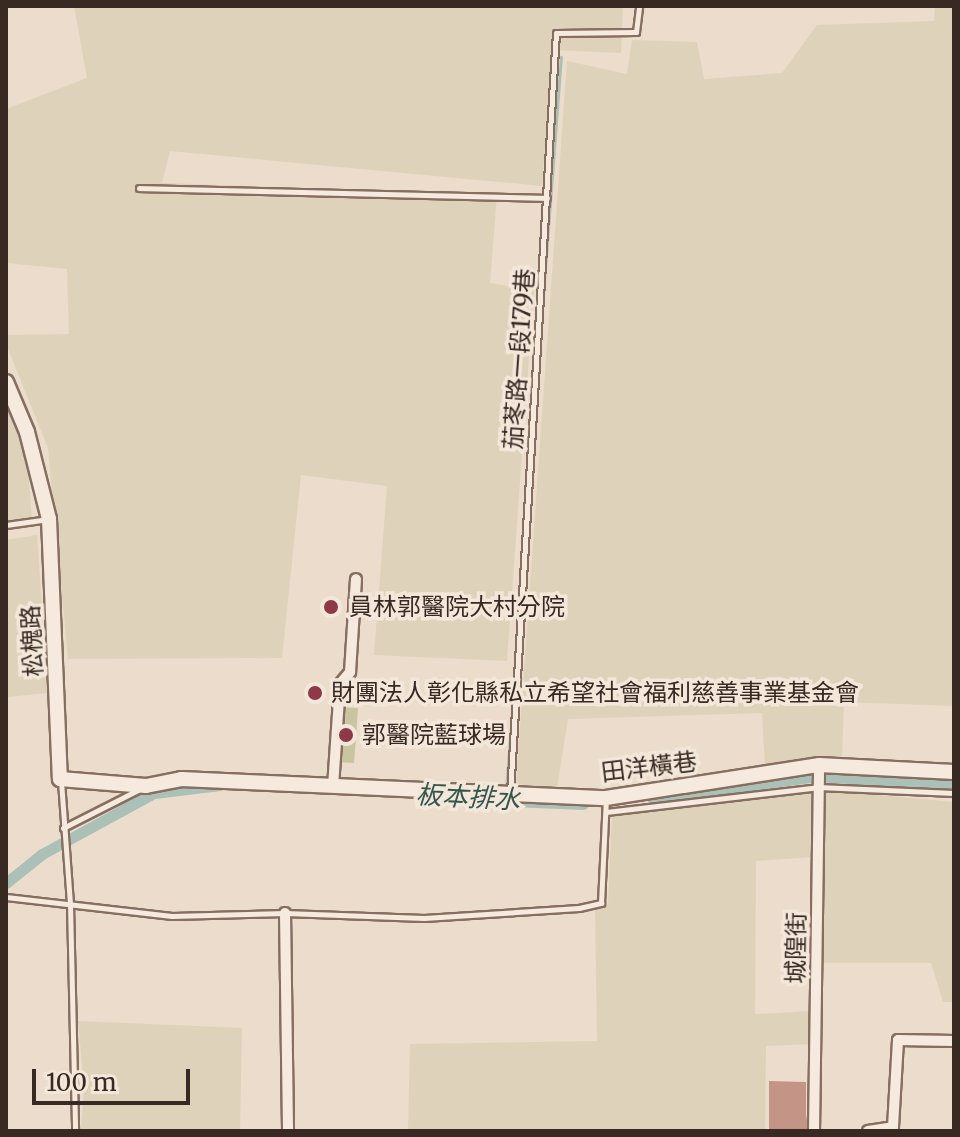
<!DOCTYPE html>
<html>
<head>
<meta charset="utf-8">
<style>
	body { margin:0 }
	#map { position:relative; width:960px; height:1137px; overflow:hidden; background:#ebdccb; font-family:Merriweather,"Noto Sans TC",serif }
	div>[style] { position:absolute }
	.farmland>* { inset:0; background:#dfd2ba }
	.green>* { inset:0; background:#c8c5a0 }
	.stream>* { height:3px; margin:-1.5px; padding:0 1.5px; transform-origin:1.5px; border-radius:1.5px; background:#abc0b6 }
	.canal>* { height:11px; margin:-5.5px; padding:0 5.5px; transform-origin:5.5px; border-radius:5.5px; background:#abc0b6 }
	.building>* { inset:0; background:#c49486 }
	.roads { filter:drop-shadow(2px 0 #866e61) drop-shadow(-2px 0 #866e61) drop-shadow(0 2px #866e61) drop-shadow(0 -2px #866e61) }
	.lane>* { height:5px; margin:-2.5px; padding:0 2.5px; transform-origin:2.5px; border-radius:2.5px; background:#f6eade }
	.street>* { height:10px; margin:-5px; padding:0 5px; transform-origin:5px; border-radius:5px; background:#f6eade }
	.secondary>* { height:14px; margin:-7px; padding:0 7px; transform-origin:7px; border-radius:7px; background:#f6eade }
	.dots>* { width:22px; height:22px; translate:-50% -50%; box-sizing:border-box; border:4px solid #f3e7da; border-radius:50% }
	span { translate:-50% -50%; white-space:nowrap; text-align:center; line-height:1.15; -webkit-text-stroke:7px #f3e7da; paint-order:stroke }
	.street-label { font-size:24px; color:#382923 }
	.poi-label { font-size:24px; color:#382923 }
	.left { translate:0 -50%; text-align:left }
	.water-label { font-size:26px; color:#34564e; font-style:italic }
	.frame { position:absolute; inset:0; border:8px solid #382923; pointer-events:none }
	.scale { position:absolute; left:32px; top:1069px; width:158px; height:36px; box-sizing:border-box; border:4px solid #382923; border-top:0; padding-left:10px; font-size:24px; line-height:28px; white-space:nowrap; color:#382923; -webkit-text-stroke:6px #f3e7da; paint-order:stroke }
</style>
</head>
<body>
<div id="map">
	<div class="farmland">
		<div style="clip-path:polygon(74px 6px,623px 6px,621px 53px,552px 50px,542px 186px,170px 151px,162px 183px,497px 195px,490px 283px,534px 290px,507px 661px,374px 655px,387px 486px,301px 475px,282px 658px,68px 659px,48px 448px,6px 344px,6px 335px,69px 334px,67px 269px,6px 263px,6px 109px,87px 78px)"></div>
		<div style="clip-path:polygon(935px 6px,954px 6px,954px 706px,844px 702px,842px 758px,765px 767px,762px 713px,568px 719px,557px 788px,516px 784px,567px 61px,627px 74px,632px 40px,697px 42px,704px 79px,782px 73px,817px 25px,934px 21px)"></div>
		<div style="clip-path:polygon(6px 406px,27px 452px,32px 522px,6px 524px)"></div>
		<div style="clip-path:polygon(37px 535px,48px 693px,6px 697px,6px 540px)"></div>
		<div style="clip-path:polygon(824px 790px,954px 802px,954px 1002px,943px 1002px,931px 963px,822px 963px)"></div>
		<div style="clip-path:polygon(815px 791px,814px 857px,756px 861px,755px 1014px,813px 1011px,813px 1044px,766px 1046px,765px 1131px,408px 1131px,410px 1044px,597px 1041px,595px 909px,608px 904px,612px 816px)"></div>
		<div style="clip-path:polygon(78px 1021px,242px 1028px,240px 1131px,81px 1131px,84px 1088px)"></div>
	</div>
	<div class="green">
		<div style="clip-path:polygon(338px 707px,358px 708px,354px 763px,335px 762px)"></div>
	</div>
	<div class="stream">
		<div style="left:540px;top:335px;width:279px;rotate:-85.7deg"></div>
		<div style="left:506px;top:789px;width:112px;rotate:-85.4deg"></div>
	</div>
	<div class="canal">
		<div style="left:445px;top:798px;width:138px;rotate:2.5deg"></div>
		<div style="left:652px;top:798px;width:165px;rotate:-7.6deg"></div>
		<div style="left:816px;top:776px;width:138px;rotate:3.7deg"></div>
		<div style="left:6px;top:883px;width:46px;rotate:-38.9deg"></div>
		<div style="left:42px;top:854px;width:128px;rotate:-28.6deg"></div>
		<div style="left:154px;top:793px;width:66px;rotate:-6.9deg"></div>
	</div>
	<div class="building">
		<div style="clip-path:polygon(769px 1081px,806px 1082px,806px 1115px,809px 1131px,769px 1131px)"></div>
	</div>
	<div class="roads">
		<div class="lane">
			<div style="left:139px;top:188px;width:408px;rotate:1.4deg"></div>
			<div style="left:6px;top:525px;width:43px;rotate:-7.9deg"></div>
			<div style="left:61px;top:781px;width:123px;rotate:85.8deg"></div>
			<div style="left:70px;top:904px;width:227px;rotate:88.7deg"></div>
			<div style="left:510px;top:793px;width:761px;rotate:-86.54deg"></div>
			<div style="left:556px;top:33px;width:80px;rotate:-0.7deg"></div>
			<div style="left:636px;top:32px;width:26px;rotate:-83deg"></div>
			<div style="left:606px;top:812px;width:213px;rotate:-6.7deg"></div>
			<div style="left:818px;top:787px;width:136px;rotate:2.5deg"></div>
			<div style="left:63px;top:828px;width:84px;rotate:-26.9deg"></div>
			<div style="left:6px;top:897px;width:167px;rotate:6.5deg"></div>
			<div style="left:172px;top:916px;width:113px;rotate:-1.5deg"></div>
			<div style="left:285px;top:913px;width:139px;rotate:2.1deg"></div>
			<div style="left:424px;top:918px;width:155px;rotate:-3.7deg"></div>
			<div style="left:579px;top:908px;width:23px;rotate:-13deg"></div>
			<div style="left:601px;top:903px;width:105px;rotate:-87.3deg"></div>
		</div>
		<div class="street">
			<div style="left:333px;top:787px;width:103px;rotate:-86.1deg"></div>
			<div style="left:340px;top:684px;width:16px;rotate:-50deg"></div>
			<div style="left:350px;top:672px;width:93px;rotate:-86.3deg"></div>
			<div style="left:285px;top:913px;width:218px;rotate:89.2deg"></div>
			<div style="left:814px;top:1131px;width:366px;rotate:-89.2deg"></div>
			<div style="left:868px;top:1131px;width:25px;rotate:-9deg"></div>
			<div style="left:893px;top:1127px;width:87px;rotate:-86.7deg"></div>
			<div style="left:898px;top:1040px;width:56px;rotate:1deg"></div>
		</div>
		<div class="secondary">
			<div style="left:6px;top:382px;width:54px;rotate:67.2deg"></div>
			<div style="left:27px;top:432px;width:90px;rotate:75.8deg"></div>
			<div style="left:49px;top:519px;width:260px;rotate:87.6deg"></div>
			<div style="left:60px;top:779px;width:86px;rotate:4.7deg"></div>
			<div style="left:146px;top:786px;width:36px;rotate:-11deg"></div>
			<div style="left:181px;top:779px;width:425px;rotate:2.6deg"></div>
			<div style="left:606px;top:798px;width:216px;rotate:-8.8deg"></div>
			<div style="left:819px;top:765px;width:135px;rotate:3deg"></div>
		</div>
	</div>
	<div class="dots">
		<div style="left:331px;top:607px;background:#8e3848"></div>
		<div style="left:315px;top:693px;background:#8e3848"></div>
		<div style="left:346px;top:735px;background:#8e3848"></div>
	</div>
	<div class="street-label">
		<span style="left:519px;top:359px;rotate:-86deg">茄苳路一段179巷</span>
		<span style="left:32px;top:641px;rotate:-93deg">松槐路</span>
		<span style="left:649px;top:767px;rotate:-7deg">田洋橫巷</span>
		<span style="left:796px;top:948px;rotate:-89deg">城隍街</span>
	</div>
	<div class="poi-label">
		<span class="left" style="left:349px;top:607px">員林郭醫院大村分院</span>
		<span class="left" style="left:331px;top:693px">財團法人彰化縣私立希望社會福利慈善事業基金會</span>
		<span class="left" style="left:362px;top:735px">郭醫院藍球場</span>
	</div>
	<div class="water-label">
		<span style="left:468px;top:797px;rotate:3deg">板本排水</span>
	</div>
	<div class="frame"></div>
	<div class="scale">100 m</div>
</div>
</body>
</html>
